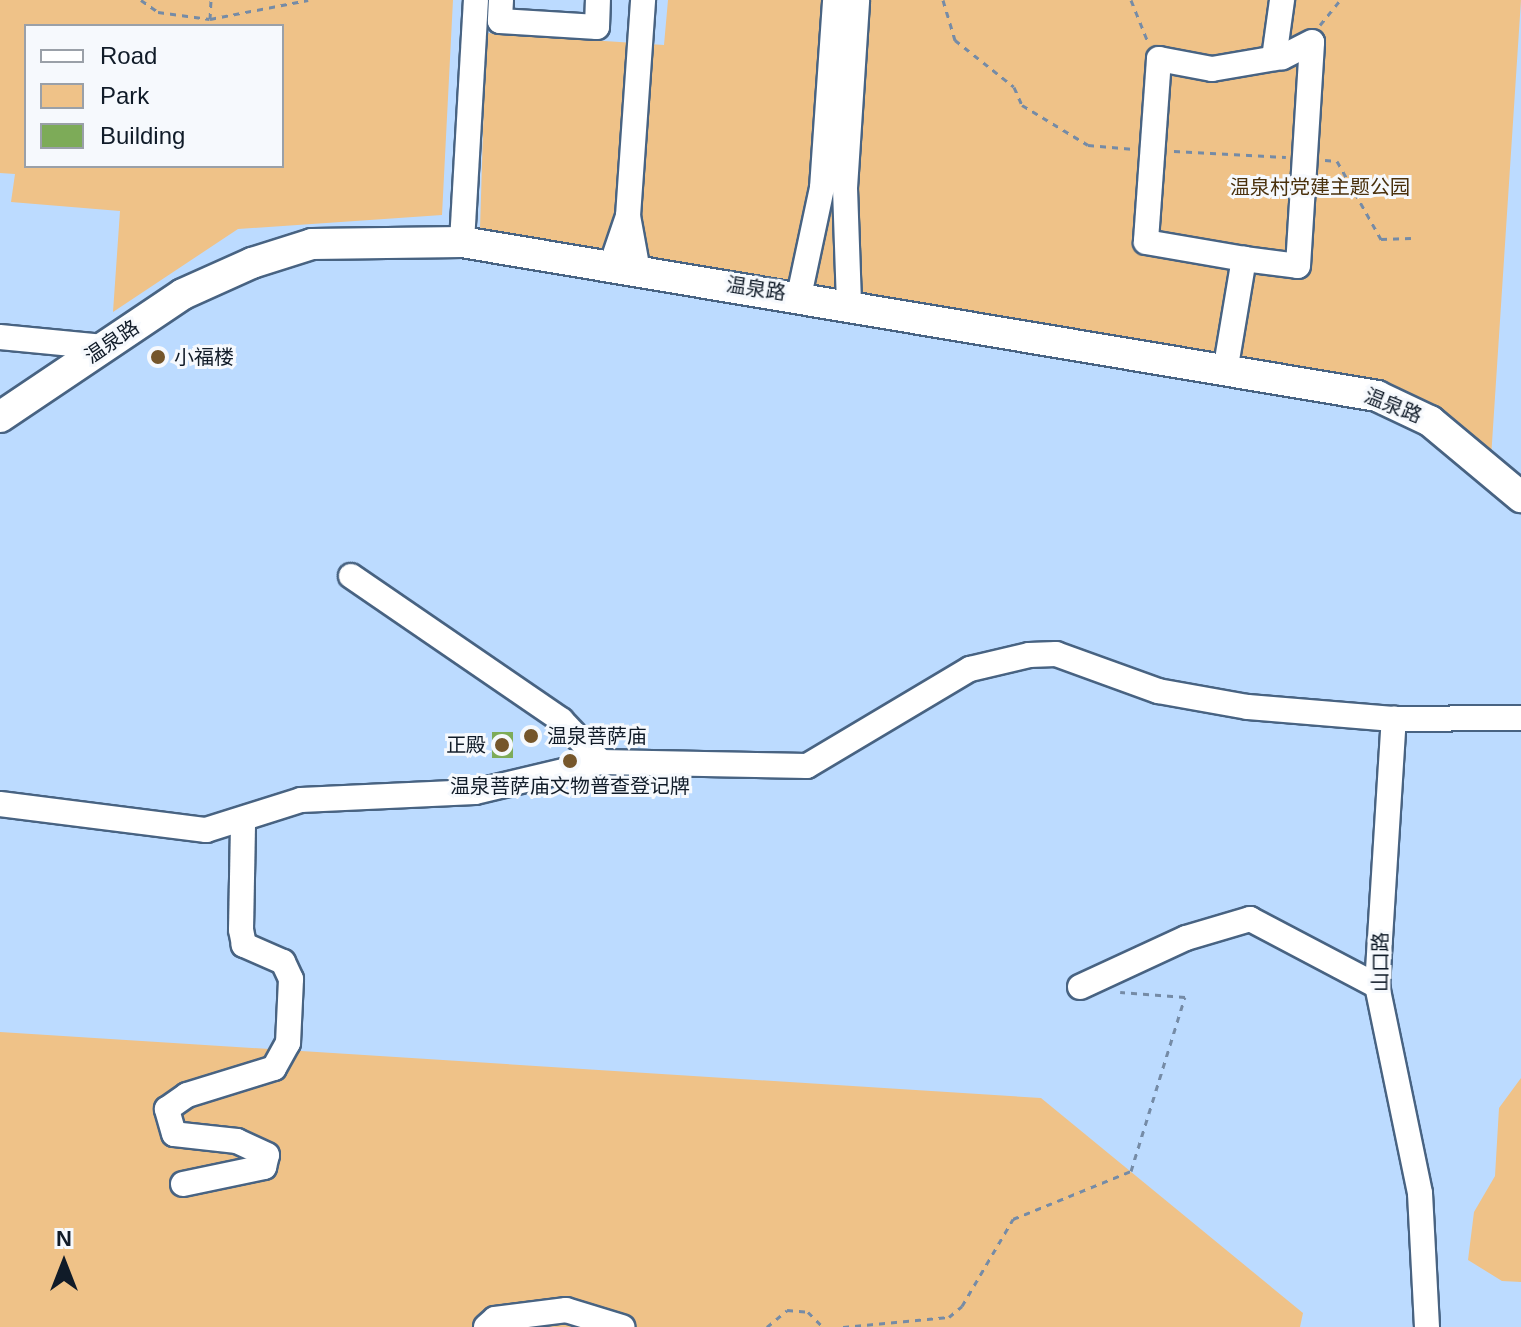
<!DOCTYPE html>
<html>
<head>
<meta charset="utf-8">
<style>
	body { margin:0 }
	#map { position:relative; width:1521px; height:1327px; overflow:hidden; background:#bcdbff; font-family:Helvetica,"Noto Sans SC",sans-serif }
	div>[style] { position:absolute }
	.green>* { inset:0; background:#efc288 }
	.building>* { inset:0; background:#7dab58 }
	.path>* { height:3px; margin-top:-1.5px; transform-origin:0; background:repeating-linear-gradient(90deg,#758ba6 0 6px,transparent 0 12px) }
	.roads { filter:drop-shadow(2px 0 #486382) drop-shadow(-2px 0 #486382) drop-shadow(0 2px #486382) drop-shadow(0 -2px #486382) }
	.minor>* { height:24px; margin:-12px; padding:0 12px; transform-origin:12px; border-radius:12px; background:#fff }
	.major>* { height:30px; margin:-15px; padding:0 15px; transform-origin:15px; border-radius:15px; background:#fff }
	.dots>* { width:22px; height:22px; translate:-50% -50%; box-sizing:border-box; border:4px solid #f6f9fd; border-radius:50% }
	span { translate:-50% -50%; white-space:nowrap; text-align:center; line-height:1.15; -webkit-text-stroke:6px #f6f9fd; paint-order:stroke }
	.park-label { font-size:20px; color:#4a310d }
	.street-label { font-size:20px; color:#101b28 }
	.poi-label { font-size:20px; color:#101b28 }
	.left { translate:0 -50%; text-align:left }
	.right { translate:-100% -50%; text-align:right }
	.legend { position:absolute; left:24px; top:24px; width:260px; height:144px; box-sizing:border-box; background:#f6f9fd; border:2px solid #9aa0a8; margin:0; padding:10px 14px; list-style:none; font-size:24px; color:#101b28 }
	.legend li { display:flex; align-items:center; gap:16px; height:40px }
	.legend b { width:40px; border:2px solid #9aa0a8 }
	.north { position:absolute; left:24px; top:1223px; width:80px; height:80px; -webkit-text-stroke:6px #f6f9fd; paint-order:stroke; rotate:0deg; font-size:22px; font-weight:700; line-height:32px; text-align:center; color:#101b28 }
	.north::after { content:''; display:block; margin:auto; width:28px; height:36px; background:#101b28; clip-path:polygon(50% 0,100% 100%,50% 72%,0 100%) }
</style>
</head>
<body>
<div id="map">
	<div class="green">
		<div style="clip-path:polygon(evenodd,0 0,453px 0,442px 215px,238px 229px,113px 312px,120px 211px,11px 202px,15px 174px,0 173px,0 0,26px 26px,282px 26px,282px 166px,26px 166px,26px 26px)"></div>
		<div style="clip-path:polygon(668px 0,1521px 0,1491px 458px,1387px 387px,480px 229px,486px 33px,664px 45px)"></div>
		<div style="clip-path:polygon(0 1032px,1041px 1098px,1303px 1313px,1300px 1327px,0 1327px)"></div>
		<div style="clip-path:polygon(1521px 1078px,1521px 1282px,1502px 1281px,1468px 1260px,1474px 1212px,1495px 1176px,1499px 1108px)"></div>
	</div>
	<div class="building">
		<div style="clip-path:polygon(492px 732px,513px 732px,513px 758px,492px 758px)"></div>
	</div>
	<div class="path">
		<div style="left:141px;top:0;width:21px;rotate:35deg"></div>
		<div style="left:158px;top:12px;width:52px;rotate:7.7deg"></div>
		<div style="left:210px;top:19px;width:100px;rotate:-11deg"></div>
		<div style="left:943px;top:0;width:42px;rotate:73.3deg"></div>
		<div style="left:955px;top:40px;width:75px;rotate:38.5deg"></div>
		<div style="left:1014px;top:87px;width:20px;rotate:66deg"></div>
		<div style="left:1022px;top:105px;width:77px;rotate:31.2deg"></div>
		<div style="left:1088px;top:145px;width:46px;rotate:5deg"></div>
		<div style="left:1131px;top:0;width:45px;rotate:68deg"></div>
		<div style="left:210px;top:19px;width:19px;rotate:-87deg"></div>
		<div style="left:1320px;top:25px;width:32px;rotate:-51deg"></div>
		<div style="left:1174px;top:151px;width:112px;rotate:3.1deg"></div>
		<div style="left:1325px;top:160px;width:12px;rotate:5deg"></div>
		<div style="left:1337px;top:161px;width:90px;rotate:60.6deg"></div>
		<div style="left:1381px;top:239px;width:30px;rotate:-2deg"></div>
		<div style="left:767px;top:1327px;width:26px;rotate:-40deg"></div>
		<div style="left:787px;top:1310px;width:21px;rotate:5deg"></div>
		<div style="left:808px;top:1312px;width:21px;rotate:45deg"></div>
		<div style="left:843px;top:1327px;width:106px;rotate:-5.4deg"></div>
		<div style="left:949px;top:1317px;width:17px;rotate:-40deg"></div>
		<div style="left:962px;top:1306px;width:101px;rotate:-59.6deg"></div>
		<div style="left:1013px;top:1219px;width:127px;rotate:-22.1deg"></div>
		<div style="left:1131px;top:1171px;width:182px;rotate:-72.8deg"></div>
		<div style="left:1185px;top:997px;width:65px;rotate:-175.6deg"></div>
	</div>
	<div class="roads">
		<div class="minor">
			<div style="left:501px;top:0;width:21px;rotate:93deg"></div>
			<div style="left:500px;top:21px;width:97px;rotate:3.5deg"></div>
			<div style="left:597px;top:27px;width:27px;rotate:-88deg"></div>
			<div style="left:1274px;top:58px;width:59px;rotate:-82.1deg"></div>
			<div style="left:628px;top:216px;width:217px;rotate:-86deg"></div>
			<div style="left:462px;top:242px;width:242px;rotate:-86.7deg"></div>
			<div style="left:611px;top:266px;width:53px;rotate:-71.2deg"></div>
			<div style="left:628px;top:216px;width:56px;rotate:79.7deg"></div>
			<div style="left:799px;top:296px;width:110px;rotate:-78deg"></div>
			<div style="left:822px;top:188px;width:188px;rotate:-86deg"></div>
			<div style="left:849px;top:303px;width:115px;rotate:-92deg"></div>
			<div style="left:845px;top:188px;width:188px;rotate:-86.3deg"></div>
			<div style="left:0;top:337px;width:104px;rotate:5.5deg"></div>
			<div style="left:1226px;top:366px;width:109px;rotate:-80.5deg"></div>
			<div style="left:1244px;top:259px;width:54px;rotate:7.4deg"></div>
			<div style="left:1298px;top:266px;width:224px;rotate:-86.4deg"></div>
			<div style="left:1312px;top:42px;width:34px;rotate:153deg"></div>
			<div style="left:1282px;top:57px;width:71px;rotate:170.3deg"></div>
			<div style="left:1212px;top:69px;width:54px;rotate:-169.3deg"></div>
			<div style="left:1159px;top:59px;width:183px;rotate:94.1deg"></div>
			<div style="left:1146px;top:242px;width:99px;rotate:9.8deg"></div>
			<div style="left:351px;top:576px;width:255px;rotate:34.4deg"></div>
			<div style="left:561px;top:720px;width:58px;rotate:46.4deg"></div>
			<div style="left:0;top:804px;width:208px;rotate:7.2deg"></div>
			<div style="left:206px;top:830px;width:100px;rotate:-17.5deg"></div>
			<div style="left:301px;top:800px;width:174px;rotate:-2.6deg"></div>
			<div style="left:475px;top:792px;width:130px;rotate:-13.4deg"></div>
			<div style="left:601px;top:762px;width:206px;rotate:1.1deg"></div>
			<div style="left:807px;top:766px;width:190px;rotate:-30.8deg"></div>
			<div style="left:970px;top:669px;width:61px;rotate:-13.3deg"></div>
			<div style="left:1029px;top:655px;width:27px;rotate:-2deg"></div>
			<div style="left:1056px;top:654px;width:109px;rotate:19.9deg"></div>
			<div style="left:1158px;top:691px;width:91px;rotate:10.1deg"></div>
			<div style="left:1248px;top:707px;width:146px;rotate:4.7deg"></div>
			<div style="left:1080px;top:987px;width:117px;rotate:-24.8deg"></div>
			<div style="left:1186px;top:938px;width:67px;rotate:-16.5deg"></div>
			<div style="left:1250px;top:919px;width:144px;rotate:27.8deg"></div>
			<div style="left:183px;top:1184px;width:83px;rotate:-11.9deg"></div>
			<div style="left:264px;top:1167px;width:12px;rotate:-76deg"></div>
			<div style="left:267px;top:1155px;width:33px;rotate:-155deg"></div>
			<div style="left:237px;top:1141px;width:63px;rotate:-173.7deg"></div>
			<div style="left:174px;top:1134px;width:26px;rotate:-106deg"></div>
			<div style="left:167px;top:1109px;width:24px;rotate:-35deg"></div>
			<div style="left:187px;top:1095px;width:91px;rotate:-17.2deg"></div>
			<div style="left:274px;top:1068px;width:29px;rotate:-61deg"></div>
			<div style="left:288px;top:1043px;width:64px;rotate:-87.3deg"></div>
			<div style="left:291px;top:979px;width:19px;rotate:-115deg"></div>
			<div style="left:283px;top:962px;width:43px;rotate:-156.4deg"></div>
			<div style="left:244px;top:945px;width:15px;rotate:-101deg"></div>
			<div style="left:241px;top:930px;width:109px;rotate:-88.9deg"></div>
			<div style="left:486px;top:1327px;width:12px;rotate:-42deg"></div>
			<div style="left:495px;top:1319px;width:72px;rotate:-7.2deg"></div>
			<div style="left:566px;top:1310px;width:59px;rotate:16.9deg"></div>
			<div style="left:1427px;top:1327px;width:134px;rotate:-93deg"></div>
			<div style="left:1420px;top:1193px;width:211px;rotate:-101.7deg"></div>
			<div style="left:1377px;top:986px;width:268px;rotate:-86.4deg"></div>
			<div style="left:1394px;top:719px;width:127px;rotate:-0.5deg"></div>
		</div>
		<div class="major">
			<div style="left:0;top:417px;width:220px;rotate:-33.9deg"></div>
			<div style="left:183px;top:294px;width:76px;rotate:-24.2deg"></div>
			<div style="left:252px;top:263px;width:63px;rotate:-17.6deg"></div>
			<div style="left:312px;top:244px;width:150px;rotate:-0.8deg"></div>
			<div style="left:462px;top:242px;width:928px;rotate:9.55deg"></div>
			<div style="left:1377px;top:396px;width:59px;rotate:25.3deg"></div>
			<div style="left:1430px;top:421px;width:119px;rotate:39.9deg"></div>
		</div>
	</div>
	<div class="dots">
		<div style="left:158px;top:357px;background:#75562b"></div>
		<div style="left:531px;top:736px;background:#75562b"></div>
		<div style="left:502px;top:745px;background:#75562b"></div>
		<div style="left:570px;top:761px;background:#75562b"></div>
	</div>
	<div class="park-label">
		<span style="left:1320px;top:187px">温泉村党建主题公园</span>
	</div>
	<div class="street-label">
		<span style="left:756px;top:289px;rotate:9deg">温泉路</span>
		<span style="left:112px;top:342px;rotate:-34deg">温泉路</span>
		<span style="left:1393px;top:406px;rotate:22deg">温泉路</span>
		<span style="left:1381px;top:962px;rotate:-90deg">山口路</span>
	</div>
	<div class="poi-label">
		<span class="left" style="left:174px;top:357px">小福楼</span>
		<span class="left" style="left:547px;top:736px">温泉菩萨庙</span>
		<span class="right" style="left:486px;top:745px">正殿</span>
		<span style="left:570px;top:786px">温泉菩萨庙文物普查登记牌</span>
	</div>
	<ul class="legend">
	<li><b style="height:10px;background:#fff"></b>Road</li>
	<li><b style="height:22px;background:#efc288"></b>Park</li>
	<li><b style="height:22px;background:#7dab58"></b>Building</li>
	</ul>
	<div class="north">N</div>
</div>
</body>
</html>
